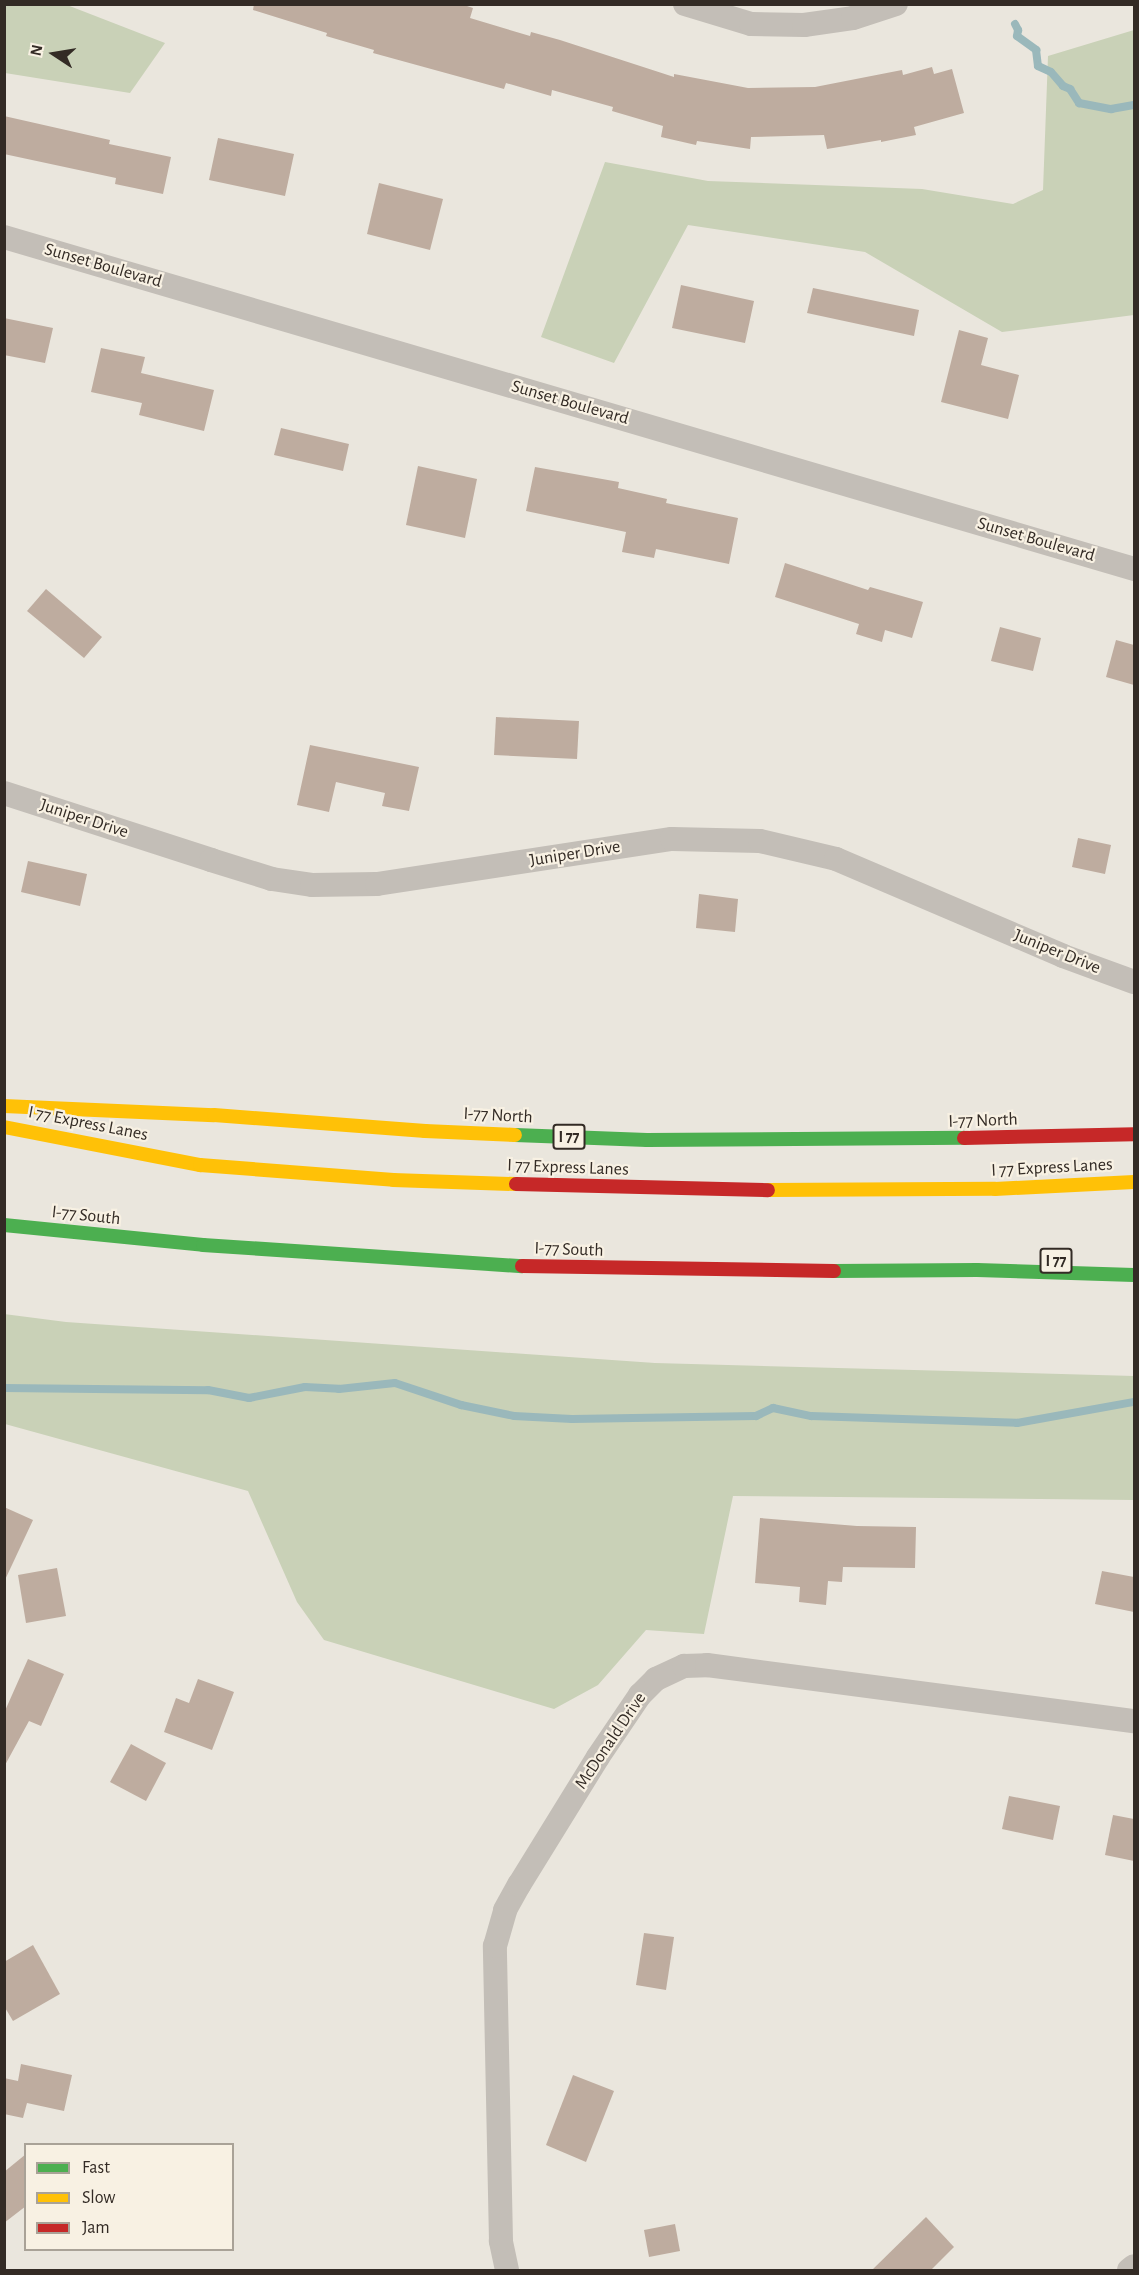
<!DOCTYPE html>
<html>
<head>
<meta charset="utf-8">
<style>
	body { margin:0 }
	#map { position:relative; width:1139px; height:2275px; overflow:hidden; background:#eae6dd; font-family:"Alegreya Sans",sans-serif }
	div>[style] { position:absolute }
	.green>* { inset:0; background:#c9d1b7 }
	.stream>* { height:8px; margin:-4px; padding:0 4px; transform-origin:4px; border-radius:4px; background:#9ab8bb }
	.building>* { inset:0; background:#beac9f }
	.street>* { height:24px; margin:-12px; padding:0 12px; transform-origin:12px; border-radius:12px; background:#c3beb7 }
	.fast>* { height:14px; margin:-7px; padding:0 7px; transform-origin:7px; border-radius:7px; background:#4caf50 }
	.slow>* { height:14px; margin:-7px; padding:0 7px; transform-origin:7px; border-radius:7px; background:#ffc107 }
	.jam>* { height:14px; margin:-7px; padding:0 7px; transform-origin:7px; border-radius:7px; background:#c62828 }
	span { translate:-50% -50%; white-space:nowrap; text-align:center; line-height:1.15; -webkit-text-stroke:4.5px #f8f1e3; paint-order:stroke }
	.shield-label span { padding:2px 4px; background:#f8f1e3; border:2px solid; border-radius:4px; -webkit-text-stroke-width:0 }
	.shield-label { font-size:16px; color:#332b25; font-weight:700 }
	.street-label { font-size:18px; color:#332b25 }
	.frame { position:absolute; inset:0; border:6px solid #332b25; pointer-events:none }
	.legend { position:absolute; left:24px; top:2143px; width:210px; height:108px; box-sizing:border-box; background:#f8f1e3; border:2px solid #a9a297; margin:0; padding:8px 10px; list-style:none; font-size:18px; color:#332b25 }
	.legend li { display:flex; align-items:center; gap:12px; height:30px }
	.legend b { width:30px; border:2px solid #a9a297 }
	.north { position:absolute; left:24px; top:24px; width:60px; height:60px; -webkit-text-stroke:4px #f8f1e3; paint-order:stroke; rotate:282deg; font-size:16px; font-weight:700; line-height:24px; text-align:center; color:#332b25 }
	.north::after { content:''; display:block; margin:auto; width:21px; height:27px; background:#332b25; clip-path:polygon(50% 0,100% 100%,50% 72%,0 100%) }
</style>
</head>
<body>
<div id="map">
	<div class="green">
		<div style="clip-path:polygon(4px 5px,67px 5px,165px 43px,130px 93px,5px 73px)"></div>
		<div style="clip-path:polygon(1134px 30px,1134px 315px,1002px 332px,865px 252px,688px 225px,614px 363px,541px 337px,605px 162px,708px 181px,922px 189px,1013px 204px,1043px 190px,1048px 56px)"></div>
		<div style="clip-path:polygon(4px 1314px,66px 1322px,655px 1363px,1134px 1376px,1134px 1500px,733px 1496px,704px 1634px,646px 1630px,598px 1685px,554px 1709px,324px 1640px,297px 1602px,248px 1491px,5px 1424px)"></div>
	</div>
	<div class="stream">
		<div style="left:1015px;top:24px;width:7px;rotate:63deg"></div>
		<div style="left:1018px;top:30px;width:6px;rotate:99deg"></div>
		<div style="left:1017px;top:36px;width:24px;rotate:36deg"></div>
		<div style="left:1036px;top:50px;width:16px;rotate:83deg"></div>
		<div style="left:1038px;top:66px;width:14px;rotate:25deg"></div>
		<div style="left:1051px;top:72px;width:18px;rotate:49deg"></div>
		<div style="left:1063px;top:86px;width:8px;rotate:23deg"></div>
		<div style="left:1070px;top:89px;width:17px;rotate:57deg"></div>
		<div style="left:1079px;top:103px;width:33px;rotate:11deg"></div>
		<div style="left:1111px;top:109px;width:23px;rotate:-10deg"></div>
		<div style="left:4px;top:1388px;width:204px;rotate:0.6deg"></div>
		<div style="left:208px;top:1390px;width:42px;rotate:11deg"></div>
		<div style="left:249px;top:1398px;width:57px;rotate:-11.1deg"></div>
		<div style="left:305px;top:1387px;width:34px;rotate:3deg"></div>
		<div style="left:339px;top:1389px;width:56px;rotate:-6.1deg"></div>
		<div style="left:395px;top:1383px;width:70px;rotate:18.4deg"></div>
		<div style="left:461px;top:1405px;width:54px;rotate:11.7deg"></div>
		<div style="left:514px;top:1416px;width:58px;rotate:3deg"></div>
		<div style="left:572px;top:1419px;width:184px;rotate:-0.9deg"></div>
		<div style="left:756px;top:1416px;width:19px;rotate:-25deg"></div>
		<div style="left:773px;top:1408px;width:39px;rotate:12deg"></div>
		<div style="left:811px;top:1416px;width:206px;rotate:1.9deg"></div>
		<div style="left:1017px;top:1423px;width:119px;rotate:-10.2deg"></div>
	</div>
	<div class="building">
		<div style="clip-path:polygon(254px 4px,461px 4px,473px 8px,470px 18px,530px 36px,531px 32px,560px 40px,674px 77px,674px 74px,748px 88px,815px 87px,902px 70px,903px 75px,932px 67px,934px 74px,952px 69px,964px 113px,914px 127px,916px 135px,881px 142px,881px 140px,827px 149px,824px 135px,751px 137px,750px 149px,697px 141px,696px 145px,661px 137px,663px 126px,612px 111px,613px 107px,552px 90px,551px 96px,506px 83px,504px 89px,373px 53px,374px 50px,326px 36px,327px 33px,253px 10px)"></div>
		<div style="clip-path:polygon(4px 116px,110px 140px,109px 144px,171px 157px,163px 194px,115px 184px,116px 178px,4px 154px)"></div>
		<div style="clip-path:polygon(218px 138px,294px 154px,285px 196px,209px 180px)"></div>
		<div style="clip-path:polygon(379px 183px,443px 199px,430px 250px,367px 234px)"></div>
		<div style="clip-path:polygon(681px 285px,754px 301px,745px 343px,672px 328px)"></div>
		<div style="clip-path:polygon(813px 288px,919px 310px,914px 336px,807px 313px)"></div>
		<div style="clip-path:polygon(4px 318px,53px 328px,45px 363px,4px 355px)"></div>
		<div style="clip-path:polygon(959px 330px,988px 338px,981px 365px,1019px 375px,1008px 419px,941px 402px)"></div>
		<div style="clip-path:polygon(101px 348px,145px 357px,141px 373px,214px 390px,204px 431px,139px 415px,142px 403px,91px 392px)"></div>
		<div style="clip-path:polygon(281px 428px,349px 444px,343px 471px,274px 455px)"></div>
		<div style="clip-path:polygon(418px 466px,477px 479px,465px 538px,406px 525px)"></div>
		<div style="clip-path:polygon(535px 467px,619px 482px,618px 488px,667px 499px,666px 503px,738px 518px,729px 564px,656px 549px,654px 558px,622px 552px,626px 532px,526px 511px)"></div>
		<div style="clip-path:polygon(785px 563px,868px 590px,870px 587px,923px 602px,912px 638px,885px 630px,882px 642px,856px 634px,859px 624px,775px 597px)"></div>
		<div style="clip-path:polygon(46px 589px,102px 637px,84px 658px,27px 611px)"></div>
		<div style="clip-path:polygon(1000px 627px,1041px 638px,1033px 671px,991px 661px)"></div>
		<div style="clip-path:polygon(1116px 640px,1134px 645px,1134px 685px,1106px 677px)"></div>
		<div style="clip-path:polygon(496px 717px,579px 721px,577px 759px,494px 755px)"></div>
		<div style="clip-path:polygon(310px 745px,419px 767px,409px 811px,382px 806px,385px 793px,336px 782px,329px 812px,297px 805px)"></div>
		<div style="clip-path:polygon(1078px 838px,1111px 845px,1105px 874px,1072px 867px)"></div>
		<div style="clip-path:polygon(28px 861px,87px 874px,80px 906px,21px 892px)"></div>
		<div style="clip-path:polygon(699px 894px,738px 899px,735px 932px,696px 928px)"></div>
		<div style="clip-path:polygon(4px 1507px,33px 1520px,4px 1582px)"></div>
		<div style="clip-path:polygon(760px 1518px,857px 1526px,916px 1527px,915px 1568px,843px 1567px,842px 1582px,828px 1581px,826px 1605px,799px 1602px,800px 1587px,755px 1583px)"></div>
		<div style="clip-path:polygon(57px 1568px,66px 1616px,26px 1623px,18px 1575px)"></div>
		<div style="clip-path:polygon(1102px 1571px,1134px 1577px,1134px 1612px,1095px 1604px)"></div>
		<div style="clip-path:polygon(28px 1659px,64px 1674px,41px 1726px,29px 1721px,4px 1767px,4px 1713px)"></div>
		<div style="clip-path:polygon(198px 1679px,234px 1692px,212px 1750px,164px 1732px,176px 1698px,189px 1703px)"></div>
		<div style="clip-path:polygon(131px 1744px,166px 1763px,146px 1801px,110px 1782px)"></div>
		<div style="clip-path:polygon(1009px 1796px,1060px 1806px,1053px 1840px,1002px 1829px)"></div>
		<div style="clip-path:polygon(1113px 1815px,1134px 1819px,1134px 1861px,1105px 1855px)"></div>
		<div style="clip-path:polygon(644px 1933px,674px 1937px,666px 1990px,636px 1985px)"></div>
		<div style="clip-path:polygon(33px 1945px,60px 1994px,13px 2021px,4px 2006px,4px 1962px)"></div>
		<div style="clip-path:polygon(21px 2064px,72px 2075px,64px 2111px,27px 2103px,23px 2118px,4px 2114px,4px 2078px,18px 2081px)"></div>
		<div style="clip-path:polygon(573px 2075px,614px 2091px,586px 2162px,546px 2145px)"></div>
		<div style="clip-path:polygon(26px 2154px,26px 2206px,4px 2223px,4px 2172px)"></div>
		<div style="clip-path:polygon(926px 2217px,954px 2247px,930px 2271px,871px 2271px)"></div>
		<div style="clip-path:polygon(675px 2224px,680px 2251px,649px 2257px,644px 2230px)"></div>
	</div>
	<div class="street">
		<div style="left:685px;top:4px;width:69px;rotate:16.9deg"></div>
		<div style="left:751px;top:24px;width:53px;rotate:1.1deg"></div>
		<div style="left:804px;top:25px;width:49px;rotate:-8.1deg"></div>
		<div style="left:853px;top:18px;width:45px;rotate:-18deg"></div>
		<div style="left:4px;top:237px;width:1178px;rotate:16.37deg"></div>
		<div style="left:4px;top:793px;width:218px;rotate:17.9deg"></div>
		<div style="left:211px;top:860px;width:64px;rotate:17.3deg"></div>
		<div style="left:272px;top:879px;width:40px;rotate:8.5deg"></div>
		<div style="left:312px;top:885px;width:65px;rotate:-0.9deg"></div>
		<div style="left:377px;top:884px;width:298px;rotate:-8.7deg"></div>
		<div style="left:672px;top:839px;width:88px;rotate:1.3deg"></div>
		<div style="left:760px;top:841px;width:78px;rotate:13.3deg"></div>
		<div style="left:836px;top:859px;width:247px;rotate:23.1deg"></div>
		<div style="left:1063px;top:956px;width:76px;rotate:20.1deg"></div>
		<div style="left:507px;top:2270px;width:30px;rotate:-102deg"></div>
		<div style="left:501px;top:2241px;width:295px;rotate:-91.2deg"></div>
		<div style="left:495px;top:1946px;width:37px;rotate:-74deg"></div>
		<div style="left:505px;top:1910px;width:29px;rotate:-61deg"></div>
		<div style="left:519px;top:1885px;width:150px;rotate:-58.3deg"></div>
		<div style="left:598px;top:1757px;width:75px;rotate:-55.9deg"></div>
		<div style="left:640px;top:1695px;width:23px;rotate:-45deg"></div>
		<div style="left:656px;top:1679px;width:31px;rotate:-25deg"></div>
		<div style="left:684px;top:1666px;width:23px;rotate:-2deg"></div>
		<div style="left:707px;top:1665px;width:431px;rotate:7.5deg"></div>
		<div style="left:1129px;top:2270px;width:6px;rotate:-39deg"></div>
	</div>
	<div class="fast">
		<div style="left:515px;top:1135px;width:132px;rotate:2.2deg"></div>
		<div style="left:647px;top:1140px;width:317px;rotate:-0.4deg"></div>
		<div style="left:4px;top:1225px;width:200px;rotate:5.7deg"></div>
		<div style="left:203px;top:1245px;width:320px;rotate:3.8deg"></div>
		<div style="left:834px;top:1271px;width:143px;rotate:-0.4deg"></div>
		<div style="left:977px;top:1270px;width:157px;rotate:1.8deg"></div>
	</div>
	<div class="slow">
		<div style="left:4px;top:1106px;width:210px;rotate:2.5deg"></div>
		<div style="left:214px;top:1115px;width:212px;rotate:4.3deg"></div>
		<div style="left:425px;top:1131px;width:90px;rotate:2.5deg"></div>
		<div style="left:4px;top:1127px;width:200px;rotate:11deg"></div>
		<div style="left:200px;top:1165px;width:194px;rotate:4.4deg"></div>
		<div style="left:393px;top:1180px;width:123px;rotate:1.9deg"></div>
		<div style="left:768px;top:1190px;width:227px;rotate:-0.3deg"></div>
		<div style="left:995px;top:1189px;width:139px;rotate:-2.9deg"></div>
	</div>
	<div class="jam">
		<div style="left:964px;top:1138px;width:170px;rotate:-1.3deg"></div>
		<div style="left:516px;top:1184px;width:252px;rotate:1.4deg"></div>
		<div style="left:522px;top:1266px;width:312px;rotate:0.9deg"></div>
	</div>
	<div class="shield-label">
		<span style="left:569px;top:1137px">I 77</span>
		<span style="left:1056px;top:1261px">I 77</span>
	</div>
	<div class="street-label">
		<span style="left:103px;top:266px;rotate:16deg">Sunset Boulevard</span>
		<span style="left:570px;top:403px;rotate:16deg">Sunset Boulevard</span>
		<span style="left:1036px;top:540px;rotate:16deg">Sunset Boulevard</span>
		<span style="left:84px;top:819px;rotate:18deg">Juniper Drive</span>
		<span style="left:575px;top:854px;rotate:-9deg">Juniper Drive</span>
		<span style="left:1057px;top:952px;rotate:22deg">Juniper Drive</span>
		<span style="left:498px;top:1116px;rotate:3deg">I-77 North</span>
		<span style="left:983px;top:1121px;rotate:-2deg">I-77 North</span>
		<span style="left:88px;top:1124px;rotate:11deg">I 77 Express Lanes</span>
		<span style="left:568px;top:1168px;rotate:2deg">I 77 Express Lanes</span>
		<span style="left:1052px;top:1168px;rotate:-3deg">I 77 Express Lanes</span>
		<span style="left:86px;top:1216px;rotate:6deg">I-77 South</span>
		<span style="left:569px;top:1250px;rotate:2deg">I-77 South</span>
		<span style="left:611px;top:1741px;rotate:-56deg">McDonald Drive</span>
	</div>
	<div class="frame"></div>
	<ul class="legend">
	<li><b style="height:8px;background:#4caf50"></b>Fast</li>
	<li><b style="height:8px;background:#ffc107"></b>Slow</li>
	<li><b style="height:8px;background:#c62828"></b>Jam</li>
	</ul>
	<div class="north">N</div>
</div>
</body>
</html>
